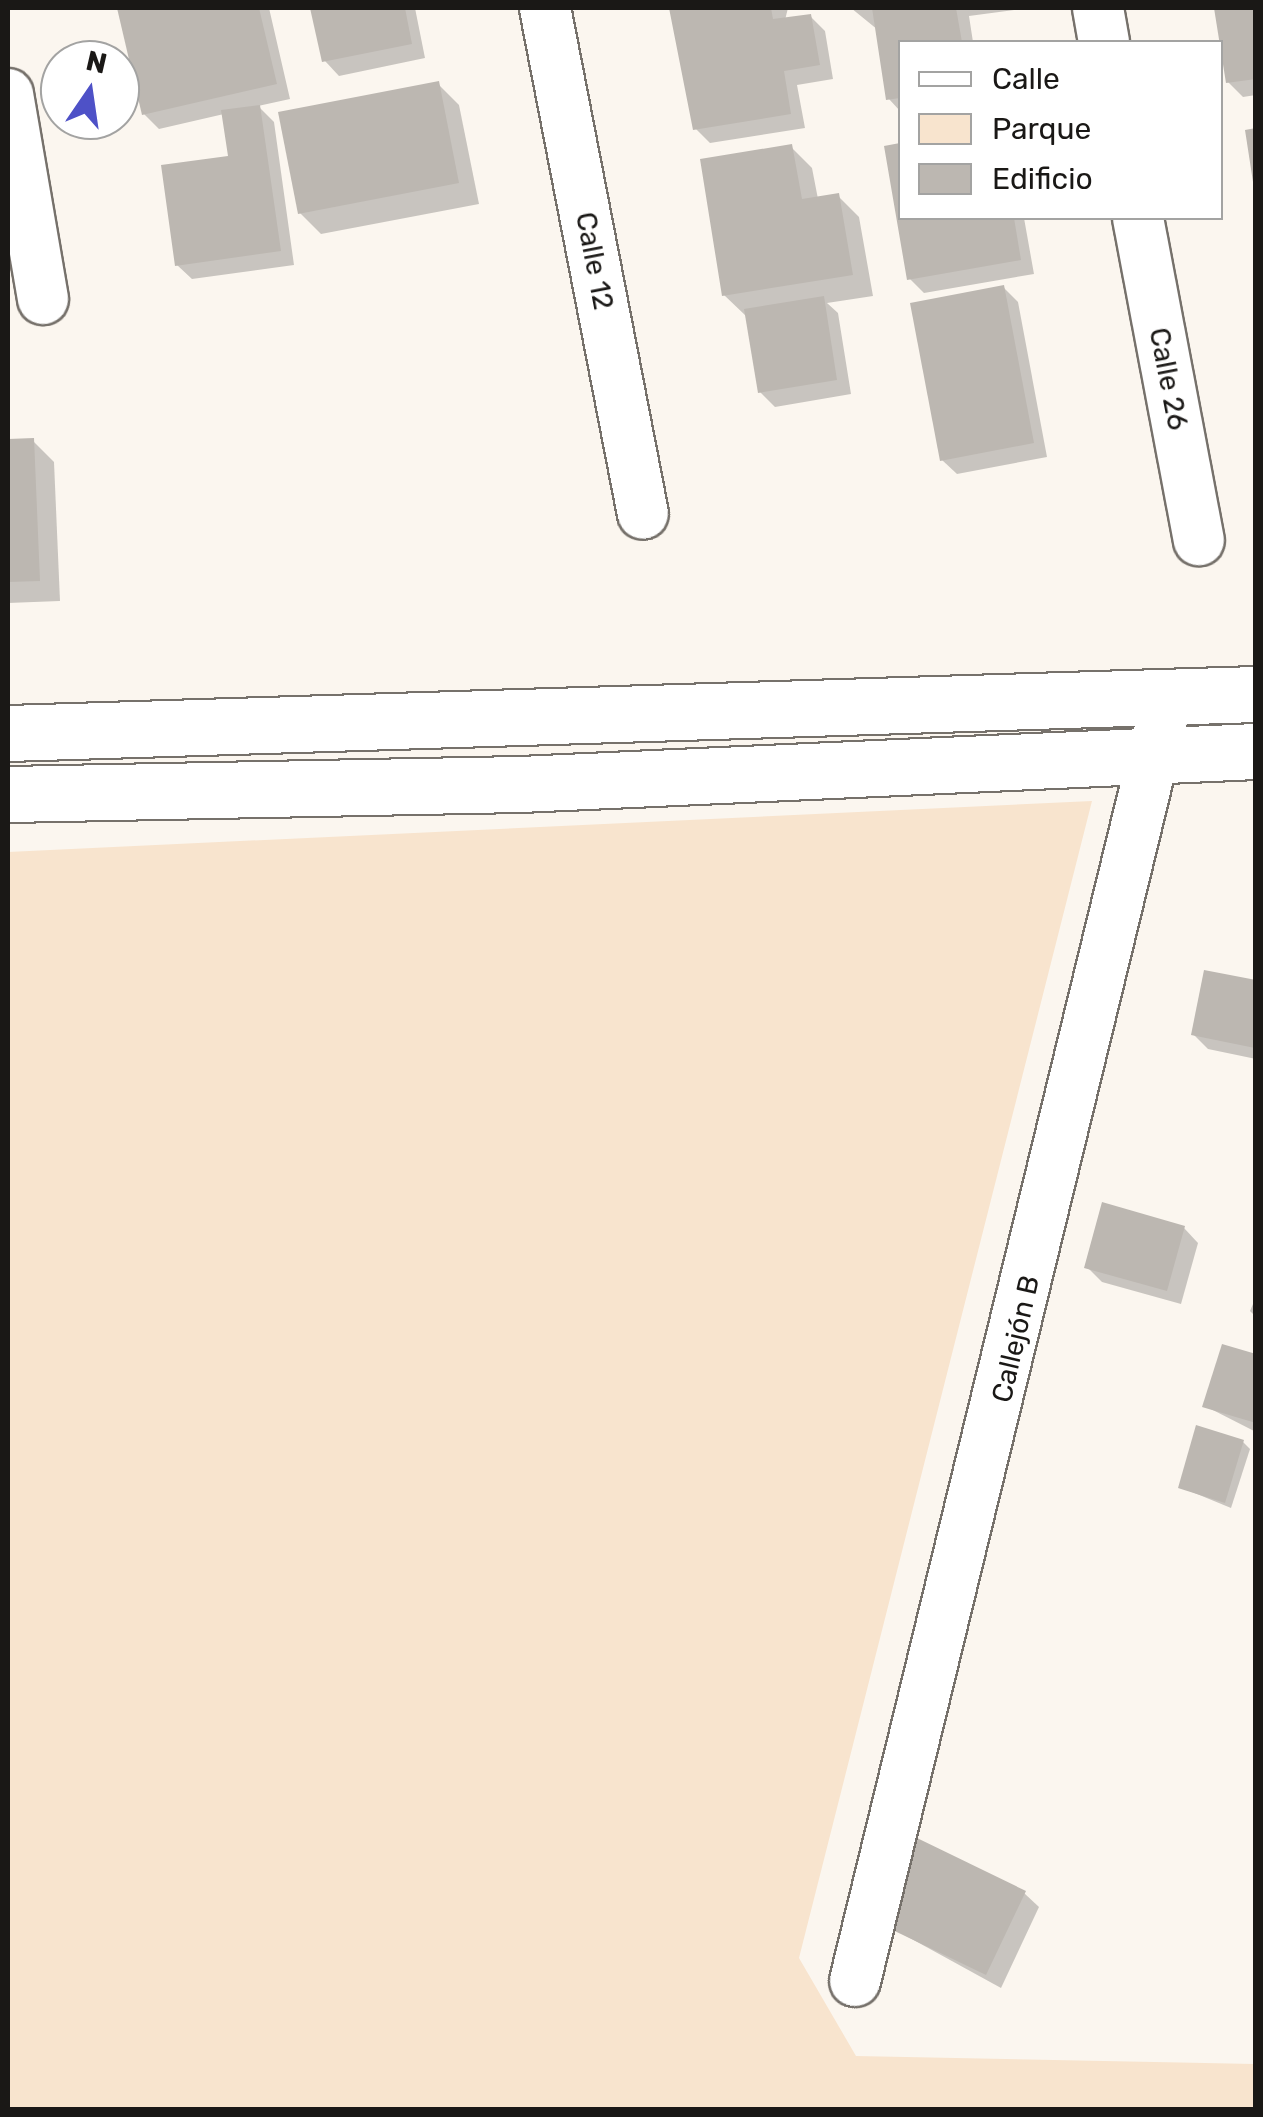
<!DOCTYPE html>
<html>
<head>
<meta charset="utf-8">
<style>
	body { margin:0 }
	#map { position:relative; width:1263px; height:2117px; overflow:hidden; background:#fbf6ef; font-family:Rubik,sans-serif }
	div>[style] { position:absolute }
	.green>* { inset:0; background:#f8e4ce }
	.shadow>* { inset:0; background:#0003 }
	.building>* { inset:0; background:#bcb7b1 }
	.roads { filter:drop-shadow(2px 0 #76716b) drop-shadow(-2px 0 #76716b) drop-shadow(0 2px #76716b) drop-shadow(0 -2px #76716b) }
	.minor>* { height:50px; margin:-25px; padding:0 25px; transform-origin:25px; border-radius:25px; background:#fff }
	.primary>* { height:55px; margin:-27.5px; padding:0 27.5px; transform-origin:27.5px; border-radius:27.5px; background:#fff }
	span { translate:-50% -50%; white-space:nowrap; text-align:center; line-height:1.15; -webkit-text-stroke:10px #fff; paint-order:stroke }
	.street-label { font-size:28px; color:#1a1816 }
	.frame { position:absolute; inset:0; border:10px solid #1a1816; pointer-events:none }
	.legend { position:absolute; left:898px; top:40px; width:325px; height:180px; box-sizing:border-box; background:#fff; border:2px solid #a3a3a2; margin:0; padding:12px 18px; list-style:none; font-size:30px; color:#1a1816 }
	.legend li { display:flex; align-items:center; gap:20px; height:50px }
	.legend b { width:50px; border:2px solid #a3a3a2 }
	.north { position:absolute; left:40px; top:40px; width:100px; height:100px; box-sizing:border-box; background:#fff; border:2px solid #a3a3a2; border-radius:50%; rotate:13deg; font-size:28px; font-weight:700; line-height:40px; text-align:center; color:#1a1816 }
	.north::after { content:''; display:block; margin:auto; width:35px; height:45px; background:#4e51c7; clip-path:polygon(50% 0,100% 100%,50% 72%,0 100%) }
</style>
</head>
<body>
<div id="map">
	<div class="green">
		<div style="clip-path:polygon(1092px 801px,799px 1958px,856px 2056px,1255px 2064px,1255px 2109px,8px 2109px,8px 852px)"></div>
	</div>
	<div class="shadow">
		<div style="clip-path:polygon(120px 8px,269px 8px,290px 99px,258px 106px,274px 122px,294px 265px,192px 279px,177px 265px,231px 159px,224px 114px,159px 129px,144px 114px)"></div>
		<div style="clip-path:polygon(313px 8px,415px 8px,425px 58px,339px 76px,325px 61px)"></div>
		<div style="clip-path:polygon(672px 8px,788px 8px,785px 20px,811px 17px,825px 31px,833px 79px,797px 85px,805px 128px,710px 143px,695px 128px)"></div>
		<div style="clip-path:polygon(1029px 8px,969px 16px,973px 42px,900px 42px,900px 111px,889px 99px,878px 30px,851px 8px)"></div>
		<div style="clip-path:polygon(1216px 8px,1256px 8px,1256px 95px,1243px 97px,1228px 82px)"></div>
		<div style="clip-path:polygon(438px 84px,459px 105px,479px 204px,321px 234px,300px 213px)"></div>
		<div style="clip-path:polygon(900px 146px,900px 218px,1024px 218px,1034px 274px,924px 293px,909px 278px,886px 148px)"></div>
		<div style="clip-path:polygon(791px 147px,812px 168px,818px 199px,838px 196px,859px 217px,873px 296px,827px 303px,838px 313px,851px 394px,775px 407px,760px 392px,746px 316px,724px 295px)"></div>
		<div style="clip-path:polygon(1003px 287px,1018px 302px,1047px 457px,957px 474px,942px 460px)"></div>
		<div style="clip-path:polygon(33px 441px,54px 462px,60px 601px,8px 603px,8px 442px)"></div>
		<div style="clip-path:polygon(1256px 982px,1256px 1059px,1208px 1049px,1194px 1035px)"></div>
		<div style="clip-path:polygon(1184px 1228px,1198px 1243px,1181px 1304px,1102px 1282px,1087px 1267px)"></div>
		<div style="clip-path:polygon(1256px 1297px,1256px 1317px,1250px 1311px)"></div>
		<div style="clip-path:polygon(1256px 1357px,1256px 1432px,1205px 1406px)"></div>
		<div style="clip-path:polygon(1243px 1442px,1250px 1449px,1231px 1508px,1180px 1487px)"></div>
		<div style="clip-path:polygon(1024px 1893px,1039px 1907px,1001px 1988px,879px 1921px)"></div>
	</div>
	<div class="building">
		<div style="clip-path:polygon(117px 8px,259px 8px,277px 84px,142px 115px)"></div>
		<div style="clip-path:polygon(310px 8px,405px 8px,412px 44px,322px 62px)"></div>
		<div style="clip-path:polygon(669px 8px,771px 8px,773px 19px,811px 14px,820px 65px,784px 71px,791px 114px,693px 130px)"></div>
		<div style="clip-path:polygon(872px 8px,956px 8px,962px 42px,900px 42px,900px 98px,886px 100px)"></div>
		<div style="clip-path:polygon(1214px 8px,1256px 8px,1256px 79px,1226px 83px)"></div>
		<div style="clip-path:polygon(439px 81px,459px 183px,298px 214px,278px 112px)"></div>
		<div style="clip-path:polygon(260px 105px,281px 251px,175px 266px,161px 165px,228px 156px,221px 110px)"></div>
		<div style="clip-path:polygon(1256px 128px,1256px 181px,1253px 182px,1245px 130px)"></div>
		<div style="clip-path:polygon(900px 143px,900px 218px,1014px 218px,1021px 260px,907px 280px,884px 146px)"></div>
		<div style="clip-path:polygon(792px 144px,802px 199px,839px 193px,853px 275px,722px 296px,700px 159px)"></div>
		<div style="clip-path:polygon(1004px 285px,1034px 443px,940px 461px,910px 303px)"></div>
		<div style="clip-path:polygon(824px 296px,837px 380px,758px 393px,744px 309px)"></div>
		<div style="clip-path:polygon(34px 438px,40px 581px,8px 582px,8px 439px)"></div>
		<div style="clip-path:polygon(1204px 970px,1256px 980px,1255px 1048px,1191px 1035px)"></div>
		<div style="clip-path:polygon(1102px 1202px,1185px 1226px,1167px 1291px,1084px 1268px)"></div>
		<div style="clip-path:polygon(1222px 1344px,1256px 1354px,1256px 1423px,1202px 1407px)"></div>
		<div style="clip-path:polygon(1196px 1425px,1244px 1440px,1225px 1503px,1178px 1488px)"></div>
		<div style="clip-path:polygon(917px 1838px,1026px 1891px,986px 1975px,876px 1922px)"></div>
	</div>
	<div class="roads">
		<div class="minor">
			<div style="left:545px;top:8px;width:515px;rotate:79.04deg"></div>
			<div style="left:1098px;top:8px;width:35px;rotate:80deg"></div>
			<div style="left:8px;top:94px;width:208px;rotate:80.3deg"></div>
			<div style="left:1138px;top:218px;width:328px;rotate:79.3deg"></div>
			<div style="left:855px;top:1981px;width:1298px;rotate:-76.32deg"></div>
		</div>
		<div class="primary">
			<div style="left:8px;top:733px;width:1249px;rotate:-1.79deg"></div>
			<div style="left:8px;top:794px;width:512px;rotate:-1.12deg"></div>
			<div style="left:520px;top:784px;width:737px;rotate:-2.57deg"></div>
		</div>
	</div>
	<div class="street-label">
		<span style="left:594px;top:261px;rotate:79deg">Calle 12</span>
		<span style="left:1168px;top:379px;rotate:79deg">Calle 26</span>
		<span style="left:1016px;top:1339px;rotate:-77deg">Callejón B</span>
	</div>
	<div class="frame"></div>
	<ul class="legend">
	<li><b style="height:12px;background:#fff"></b>Calle</li>
	<li><b style="height:28px;background:#f8e4ce"></b>Parque</li>
	<li><b style="height:28px;background:#bcb7b1"></b>Edificio</li>
	</ul>
	<div class="north">N</div>
</div>
</body>
</html>
